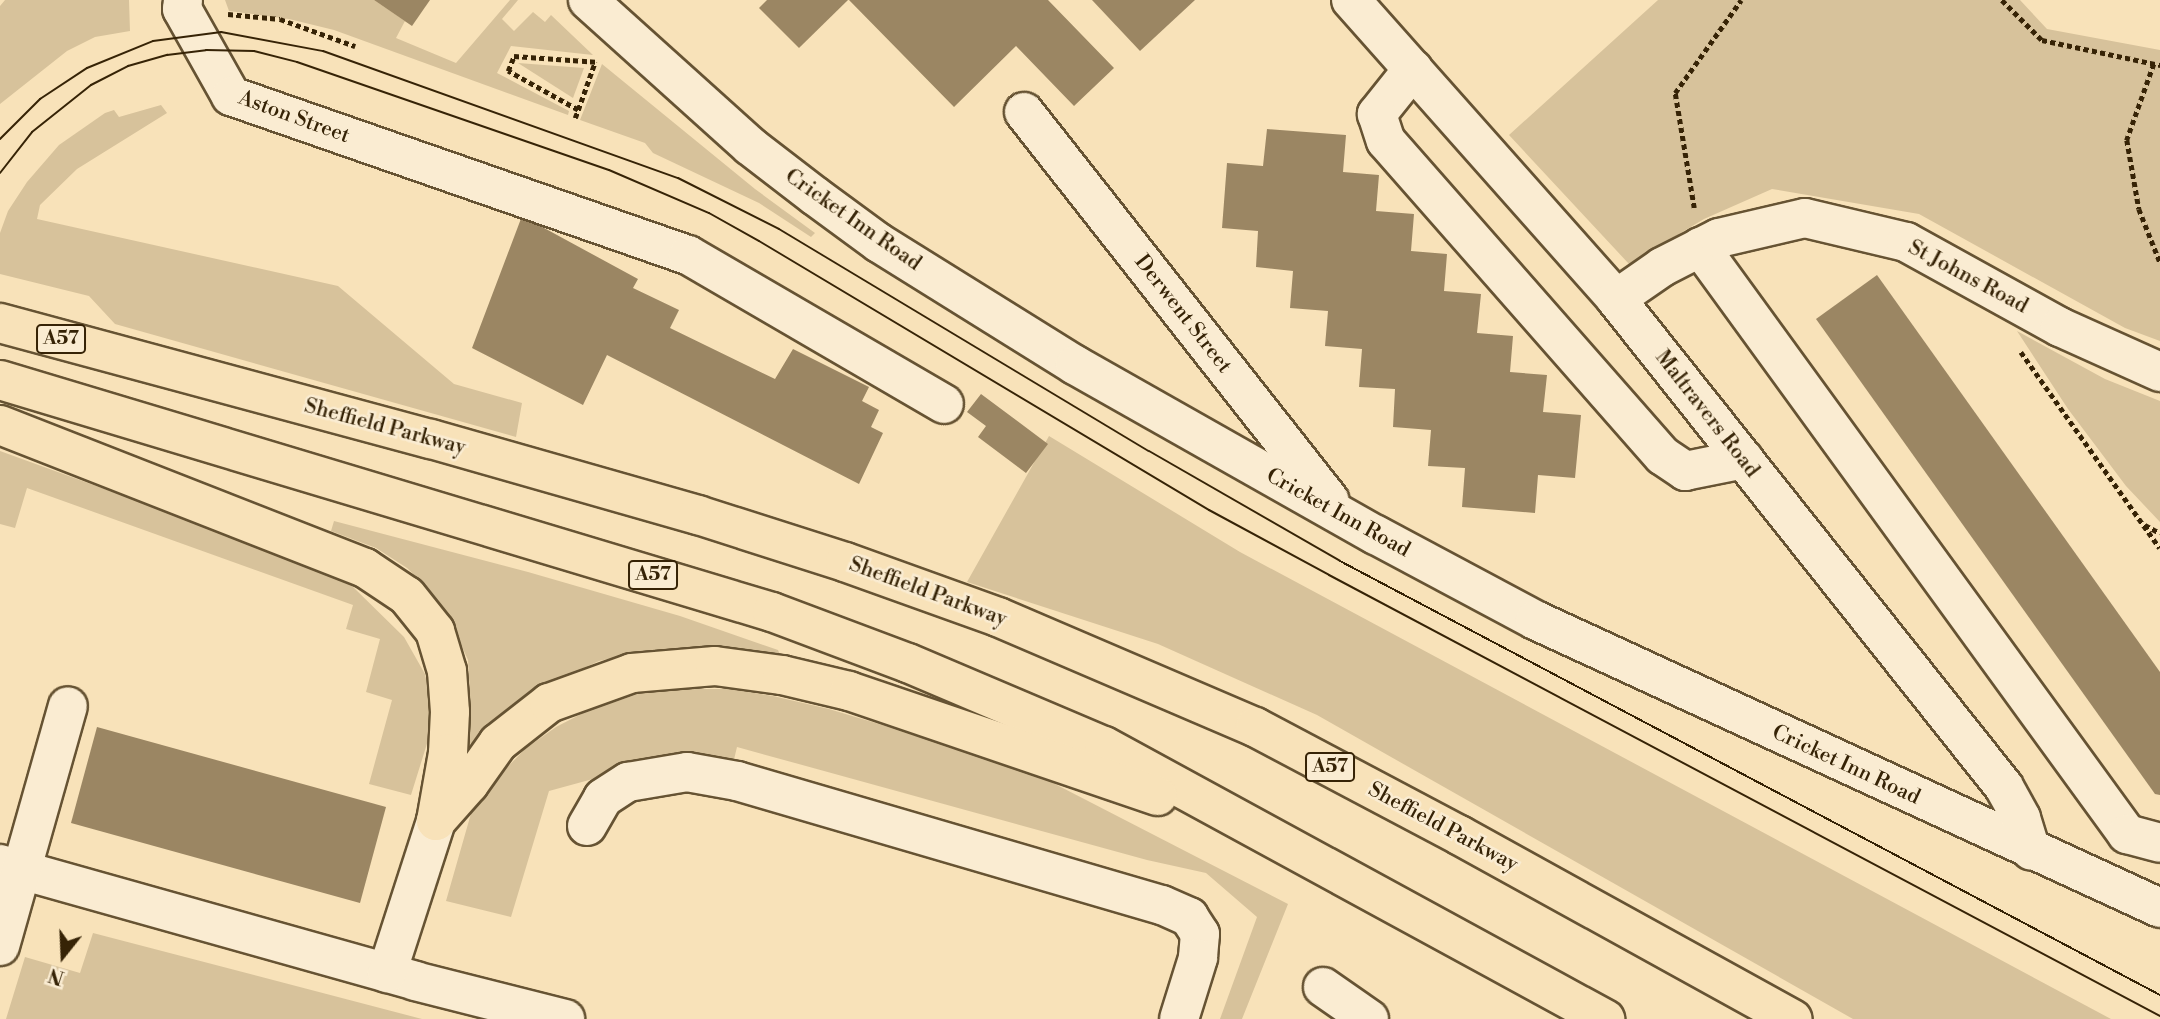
<!DOCTYPE html>
<html>
<head>
<meta charset="utf-8">
<style>
	body { margin:0 }
	#map { position:relative; width:2160px; height:1019px; overflow:hidden; background:#f8e2b9; font-family:"Libre Bodoni",serif }
	div>[style] { position:absolute }
	.green>* { inset:0; background:#d7c29b }
	.building>* { inset:0; background:#9b8663 }
	.path>* { height:4.5px; margin-top:-2.25px; transform-origin:0; background:repeating-linear-gradient(90deg,#362306 0 5px,transparent 0 8.5px) }
	.roads { filter:drop-shadow(2px 0 #665333) drop-shadow(-2px 0 #665333) drop-shadow(0 2px #665333) drop-shadow(0 -2px #665333) }
	.minor>* { height:38px; margin:-19px; padding:0 19px; transform-origin:19px; border-radius:19px; background:#faecd2 }
	.highway>* { height:38px; margin:-19px; padding:0 19px; transform-origin:19px; border-radius:19px; background:#f8e2b9 }
	.tram>* { height:2px; margin:-1px; padding:0 1px; transform-origin:1px; border-radius:1px; background:#362306 }
	span { translate:-50% -50%; white-space:nowrap; text-align:center; line-height:1.15; -webkit-text-stroke:5px #faecd2; paint-order:stroke }
	.shield-label span { padding:2px 5px; background:#faecd2; border:2px solid; border-radius:5px; -webkit-text-stroke-width:0 }
	.shield-label { font-size:19px; color:#362306; font-weight:700 }
	.street-label { font-size:21px; color:#362306 }
	.north { position:absolute; left:28px; top:921px; width:70px; height:70px; -webkit-text-stroke:5px #faecd2; paint-order:stroke; rotate:198deg; font-size:19px; font-weight:700; line-height:28px; text-align:center; color:#362306 }
	.north::after { content:''; display:block; margin:auto; width:24px; height:32px; background:#362306; clip-path:polygon(50% 0,100% 100%,50% 72%,0 100%) }
</style>
</head>
<body>
<div id="map">
	<div class="green">
		<div style="clip-path:polygon(5px 0,129px 0,130px 31px,95px 37px,67px 51px,0 104px,0 6px)"></div>
		<div style="clip-path:polygon(225px 0,374px 0,405px 21px,396px 38px,456px 63px,510px 0,518px 0,502px 19px,514px 31px,533px 12px,545px 22px,551px 15px,593px 55px,511px 46px,497px 73px,569px 111px,568px 115px,334px 30px,289px 19px,229px 11px)"></div>
		<div style="clip-path:polygon(1658px 0,2020px 0,2047px 29px,2160px 50px,2160px 341px,2125px 328px,1919px 214px,1772px 189px,1704px 219px,1629px 264px,1509px 135px)"></div>
		<div style="clip-path:polygon(518px 63px,584px 68px,573px 98px)"></div>
		<div style="clip-path:polygon(602px 64px,755px 189px,815px 233px,811px 237px,759px 203px,653px 153px,645px 143px,580px 120px)"></div>
		<div style="clip-path:polygon(161px 105px,167px 113px,77px 169px,40px 205px,37px 219px,338px 286px,454px 384px,522px 403px,516px 437px,115px 324px,89px 296px,0 274px,0 233px,8px 211px,27px 182px,59px 145px,105px 113px,114px 110px,119px 117px)"></div>
		<div style="clip-path:polygon(2017px 331px,2105px 379px,2160px 401px,2160px 522px,2126px 486px,2068px 409px)"></div>
		<div style="clip-path:polygon(1049px 436px,1240px 552px,2111px 1019px,1853px 1019px,1317px 715px,1158px 644px,967px 582px)"></div>
		<div style="clip-path:polygon(0 451px,311px 564px,349px 583px,404px 637px,425px 674px,432px 709px,430px 734px,411px 795px,369px 784px,392px 700px,366px 692px,380px 639px,346px 629px,353px 605px,27px 488px,15px 528px,0 524px)"></div>
		<div style="clip-path:polygon(334px 521px,528px 572px,680px 616px,778px 650px,780px 655px,687px 647px,638px 652px,599px 661px,540px 688px,506px 712px,477px 746px,471px 744px,465px 739px,470px 696px,468px 660px,448px 616px,429px 589px,407px 568px,376px 548px,331px 531px)"></div>
		<div style="clip-path:polygon(687px 689px,729px 689px,773px 696px,829px 709px,1022px 767px,1288px 904px,1242px 1019px,1220px 1019px,1257px 917px,1206px 873px,1147px 860px,737px 747px,731px 772px,622px 771px,549px 791px,511px 917px,446px 901px,472px 810px,491px 784px,525px 749px,556px 727px,587px 711px,638px 694px)"></div>
		<div style="clip-path:polygon(93px 933px,422px 1019px,6px 1019px,25px 957px,80px 973px)"></div>
	</div>
	<div class="building">
		<div style="clip-path:polygon(374px 0,430px 0,412px 26px)"></div>
		<div style="clip-path:polygon(767px 0,848px 0,799px 48px,759px 8px)"></div>
		<div style="clip-path:polygon(849px 0,1048px 0,1114px 68px,1074px 106px,1016px 46px,954px 107px)"></div>
		<div style="clip-path:polygon(1092px 0,1195px 0,1140px 51px)"></div>
		<div style="clip-path:polygon(1267px 129px,1346px 135px,1343px 172px,1379px 175px,1376px 211px,1414px 214px,1411px 251px,1447px 254px,1444px 291px,1481px 294px,1477px 333px,1513px 336px,1510px 372px,1547px 375px,1543px 412px,1581px 415px,1575px 478px,1538px 475px,1535px 513px,1462px 507px,1465px 468px,1428px 466px,1431px 430px,1393px 427px,1395px 389px,1359px 387px,1362px 349px,1325px 346px,1328px 311px,1290px 308px,1293px 271px,1256px 267px,1258px 231px,1222px 228px,1227px 163px,1263px 166px)"></div>
		<div style="clip-path:polygon(522px 216px,638px 279px,633px 288px,679px 310px,670px 328px,775px 379px,793px 349px,869px 387px,862px 401px,879px 410px,871px 427px,883px 433px,859px 484px,607px 355px,583px 405px,472px 348px)"></div>
		<div style="clip-path:polygon(1877px 275px,2160px 672px,2160px 795px,2155px 794px,1816px 319px)"></div>
		<div style="clip-path:polygon(981px 394px,1048px 444px,1026px 473px,978px 437px,986px 426px,967px 412px)"></div>
		<div style="clip-path:polygon(97px 727px,386px 807px,360px 903px,71px 823px)"></div>
	</div>
	<div class="path">
		<div style="left:2002px;top:0;width:57px;rotate:45deg"></div>
		<div style="left:2042px;top:40px;width:121px;rotate:12deg"></div>
		<div style="left:228px;top:14px;width:52px;rotate:5.5deg"></div>
		<div style="left:280px;top:19px;width:80px;rotate:19.8deg"></div>
		<div style="left:2154px;top:64px;width:81px;rotate:109.6deg"></div>
		<div style="left:2127px;top:140px;width:70px;rotate:80.1deg"></div>
		<div style="left:2139px;top:209px;width:57px;rotate:68.4deg"></div>
		<div style="left:578px;top:110px;width:51px;rotate:-70.5deg"></div>
		<div style="left:575px;top:118px;width:9px;rotate:-69deg"></div>
		<div style="left:578px;top:110px;width:80px;rotate:-150.9deg"></div>
		<div style="left:508px;top:71px;width:16px;rotate:-68deg"></div>
		<div style="left:514px;top:56px;width:85px;rotate:4deg"></div>
		<div style="left:1694px;top:208px;width:117px;rotate:-99.4deg"></div>
		<div style="left:1675px;top:93px;width:114px;rotate:-54.6deg"></div>
		<div style="left:2021px;top:352px;width:240px;rotate:54.7deg"></div>
		<div style="left:2145px;top:525px;width:17px;rotate:28deg"></div>
	</div>
	<div class="roads">
		<div class="minor">
			<div style="left:183px;top:0;width:9px;rotate:96deg"></div>
			<div style="left:182px;top:9px;width:100px;rotate:60.6deg"></div>
			<div style="left:231px;top:96px;width:484px;rotate:19.2deg"></div>
			<div style="left:688px;top:255px;width:296px;rotate:30.2deg"></div>
			<div style="left:588px;top:0;width:218px;rotate:42deg"></div>
			<div style="left:750px;top:146px;width:82px;rotate:37.6deg"></div>
			<div style="left:815px;top:196px;width:79px;rotate:36.3deg"></div>
			<div style="left:879px;top:243px;width:231px;rotate:31.9deg"></div>
			<div style="left:1075px;top:365px;width:346px;rotate:29.5deg"></div>
			<div style="left:1376px;top:535px;width:180px;rotate:28.1deg"></div>
			<div style="left:1535px;top:620px;width:688px;rotate:24.74deg"></div>
			<div style="left:1351px;top:0;width:400px;rotate:48.4deg"></div>
			<div style="left:1616px;top:299px;width:623px;rotate:51.51deg"></div>
			<div style="left:2004px;top:787px;width:35px;rotate:61deg"></div>
			<div style="left:2021px;top:818px;width:34px;rotate:73deg"></div>
			<div style="left:1413px;top:69px;width:58px;rotate:128.7deg"></div>
			<div style="left:1377px;top:114px;width:28px;rotate:72deg"></div>
			<div style="left:1386px;top:141px;width:419px;rotate:48.7deg"></div>
			<div style="left:1663px;top:456px;width:27px;rotate:34deg"></div>
			<div style="left:1685px;top:471px;width:60px;rotate:-11.5deg"></div>
			<div style="left:1024px;top:112px;width:494px;rotate:51.8deg"></div>
			<div style="left:1700px;top:247px;width:726px;rotate:53.97deg"></div>
			<div style="left:2127px;top:834px;width:34px;rotate:15deg"></div>
			<div style="left:1616px;top:299px;width:56px;rotate:-34.8deg"></div>
			<div style="left:1662px;top:267px;width:64px;rotate:-27deg"></div>
			<div style="left:1719px;top:238px;width:88px;rotate:-13.1deg"></div>
			<div style="left:1805px;top:218px;width:104px;rotate:13.4deg"></div>
			<div style="left:1906px;top:242px;width:176px;rotate:28.9deg"></div>
			<div style="left:2060px;top:327px;width:110px;rotate:24.2deg"></div>
			<div style="left:587px;top:826px;width:32px;rotate:-60deg"></div>
			<div style="left:603px;top:798px;width:30px;rotate:-33deg"></div>
			<div style="left:628px;top:782px;width:60px;rotate:-9.6deg"></div>
			<div style="left:687px;top:772px;width:51px;rotate:10.2deg"></div>
			<div style="left:737px;top:781px;width:443px;rotate:16.3deg"></div>
			<div style="left:1162px;top:905px;width:30px;rotate:24deg"></div>
			<div style="left:1189px;top:917px;width:20px;rotate:57deg"></div>
			<div style="left:1200px;top:934px;width:24px;rotate:95deg"></div>
			<div style="left:1198px;top:958px;width:64px;rotate:107.3deg"></div>
			<div style="left:0;top:864px;width:431px;rotate:15.7deg"></div>
			<div style="left:415px;top:981px;width:155px;rotate:14.2deg"></div>
			<div style="left:0;top:946px;width:249px;rotate:-74.2deg"></div>
			<div style="left:387px;top:973px;width:160px;rotate:-72.1deg"></div>
			<div style="left:1323px;top:987px;width:56px;rotate:34.8deg"></div>
		</div>
		<div class="highway">
			<div style="left:0;top:323px;width:446px;rotate:15.1deg"></div>
			<div style="left:431px;top:439px;width:278px;rotate:15.9deg"></div>
			<div style="left:698px;top:515px;width:154px;rotate:17.7deg"></div>
			<div style="left:845px;top:562px;width:163px;rotate:19.8deg"></div>
			<div style="left:998px;top:617px;width:280px;rotate:23.2deg"></div>
			<div style="left:1255px;top:727px;width:231px;rotate:27.9deg"></div>
			<div style="left:1459px;top:835px;width:381px;rotate:28.9deg"></div>
			<div style="left:0;top:380px;width:806px;rotate:16.73deg"></div>
			<div style="left:772px;top:612px;width:145px;rotate:20.6deg"></div>
			<div style="left:908px;top:663px;width:213px;rotate:23deg"></div>
			<div style="left:1104px;top:746px;width:571px;rotate:28.59deg"></div>
			<div style="left:0;top:425px;width:392px;rotate:21.4deg"></div>
			<div style="left:365px;top:568px;width:50px;rotate:33.7deg"></div>
			<div style="left:407px;top:596px;width:45px;rotate:51.3deg"></div>
			<div style="left:435px;top:631px;width:42px;rotate:73.3deg"></div>
			<div style="left:447px;top:671px;width:41px;rotate:85.8deg"></div>
			<div style="left:450px;top:712px;width:41px;rotate:92.8deg"></div>
			<div style="left:448px;top:753px;width:69px;rotate:100deg"></div>
			<div style="left:436px;top:821px;width:50px;rotate:-48.3deg"></div>
			<div style="left:469px;top:784px;width:50px;rotate:-54.7deg"></div>
			<div style="left:498px;top:743px;width:65px;rotate:-38.1deg"></div>
			<div style="left:549px;top:703px;width:88px;rotate:-19.9deg"></div>
			<div style="left:632px;top:673px;width:83px;rotate:-4.8deg"></div>
			<div style="left:715px;top:666px;width:68px;rotate:7.7deg"></div>
			<div style="left:782px;top:675px;width:69px;rotate:13.4deg"></div>
			<div style="left:849px;top:691px;width:326px;rotate:18.8deg"></div>
		</div>
	</div>
	<div class="tram">
		<div style="left:0;top:139px;width:57px;rotate:-45deg"></div>
		<div style="left:40px;top:99px;width:56px;rotate:-33.4deg"></div>
		<div style="left:87px;top:68px;width:71px;rotate:-22.2deg"></div>
		<div style="left:153px;top:41px;width:69px;rotate:-7.5deg"></div>
		<div style="left:221px;top:32px;width:104px;rotate:10.6deg"></div>
		<div style="left:323px;top:51px;width:377px;rotate:19.7deg"></div>
		<div style="left:678px;top:178px;width:113px;rotate:26.8deg"></div>
		<div style="left:779px;top:229px;width:431px;rotate:31deg"></div>
		<div style="left:1149px;top:451px;width:220px;rotate:29.9deg"></div>
		<div style="left:1340px;top:561px;width:928px;rotate:27.89deg"></div>
		<div style="left:0;top:173px;width:52px;rotate:-52deg"></div>
		<div style="left:32px;top:132px;width:75px;rotate:-38.5deg"></div>
		<div style="left:91px;top:85px;width:42px;rotate:-27.2deg"></div>
		<div style="left:128px;top:66px;width:41px;rotate:-15.8deg"></div>
		<div style="left:167px;top:55px;width:39px;rotate:-7deg"></div>
		<div style="left:206px;top:50px;width:48px;rotate:1.2deg"></div>
		<div style="left:254px;top:51px;width:44px;rotate:14.3deg"></div>
		<div style="left:297px;top:62px;width:330px;rotate:19.1deg"></div>
		<div style="left:609px;top:170px;width:109px;rotate:23.3deg"></div>
		<div style="left:709px;top:213px;width:57px;rotate:29.2deg"></div>
		<div style="left:759px;top:241px;width:524px;rotate:30.87deg"></div>
		<div style="left:1209px;top:510px;width:136px;rotate:28.4deg"></div>
		<div style="left:1329px;top:575px;width:941px;rotate:27.95deg"></div>
	</div>
	<div class="shield-label">
		<span style="left:61px;top:339px">A57</span>
		<span style="left:653px;top:575px">A57</span>
		<span style="left:1330px;top:767px">A57</span>
	</div>
	<div class="street-label">
		<span style="left:294px;top:117px;rotate:20deg">Aston Street</span>
		<span style="left:853px;top:220px;rotate:35deg">Cricket Inn Road</span>
		<span style="left:1968px;top:277px;rotate:28deg">St Johns Road</span>
		<span style="left:1183px;top:314px;rotate:52deg">Derwent Street</span>
		<span style="left:1707px;top:414px;rotate:52deg">Maltravers Road</span>
		<span style="left:385px;top:427px;rotate:15deg">Sheffield Parkway</span>
		<span style="left:1338px;top:513px;rotate:29deg">Cricket Inn Road</span>
		<span style="left:928px;top:592px;rotate:20deg">Sheffield Parkway</span>
		<span style="left:1846px;top:765px;rotate:25deg">Cricket Inn Road</span>
		<span style="left:1443px;top:827px;rotate:28deg">Sheffield Parkway</span>
	</div>
	<div class="north">N</div>
</div>
</body>
</html>
